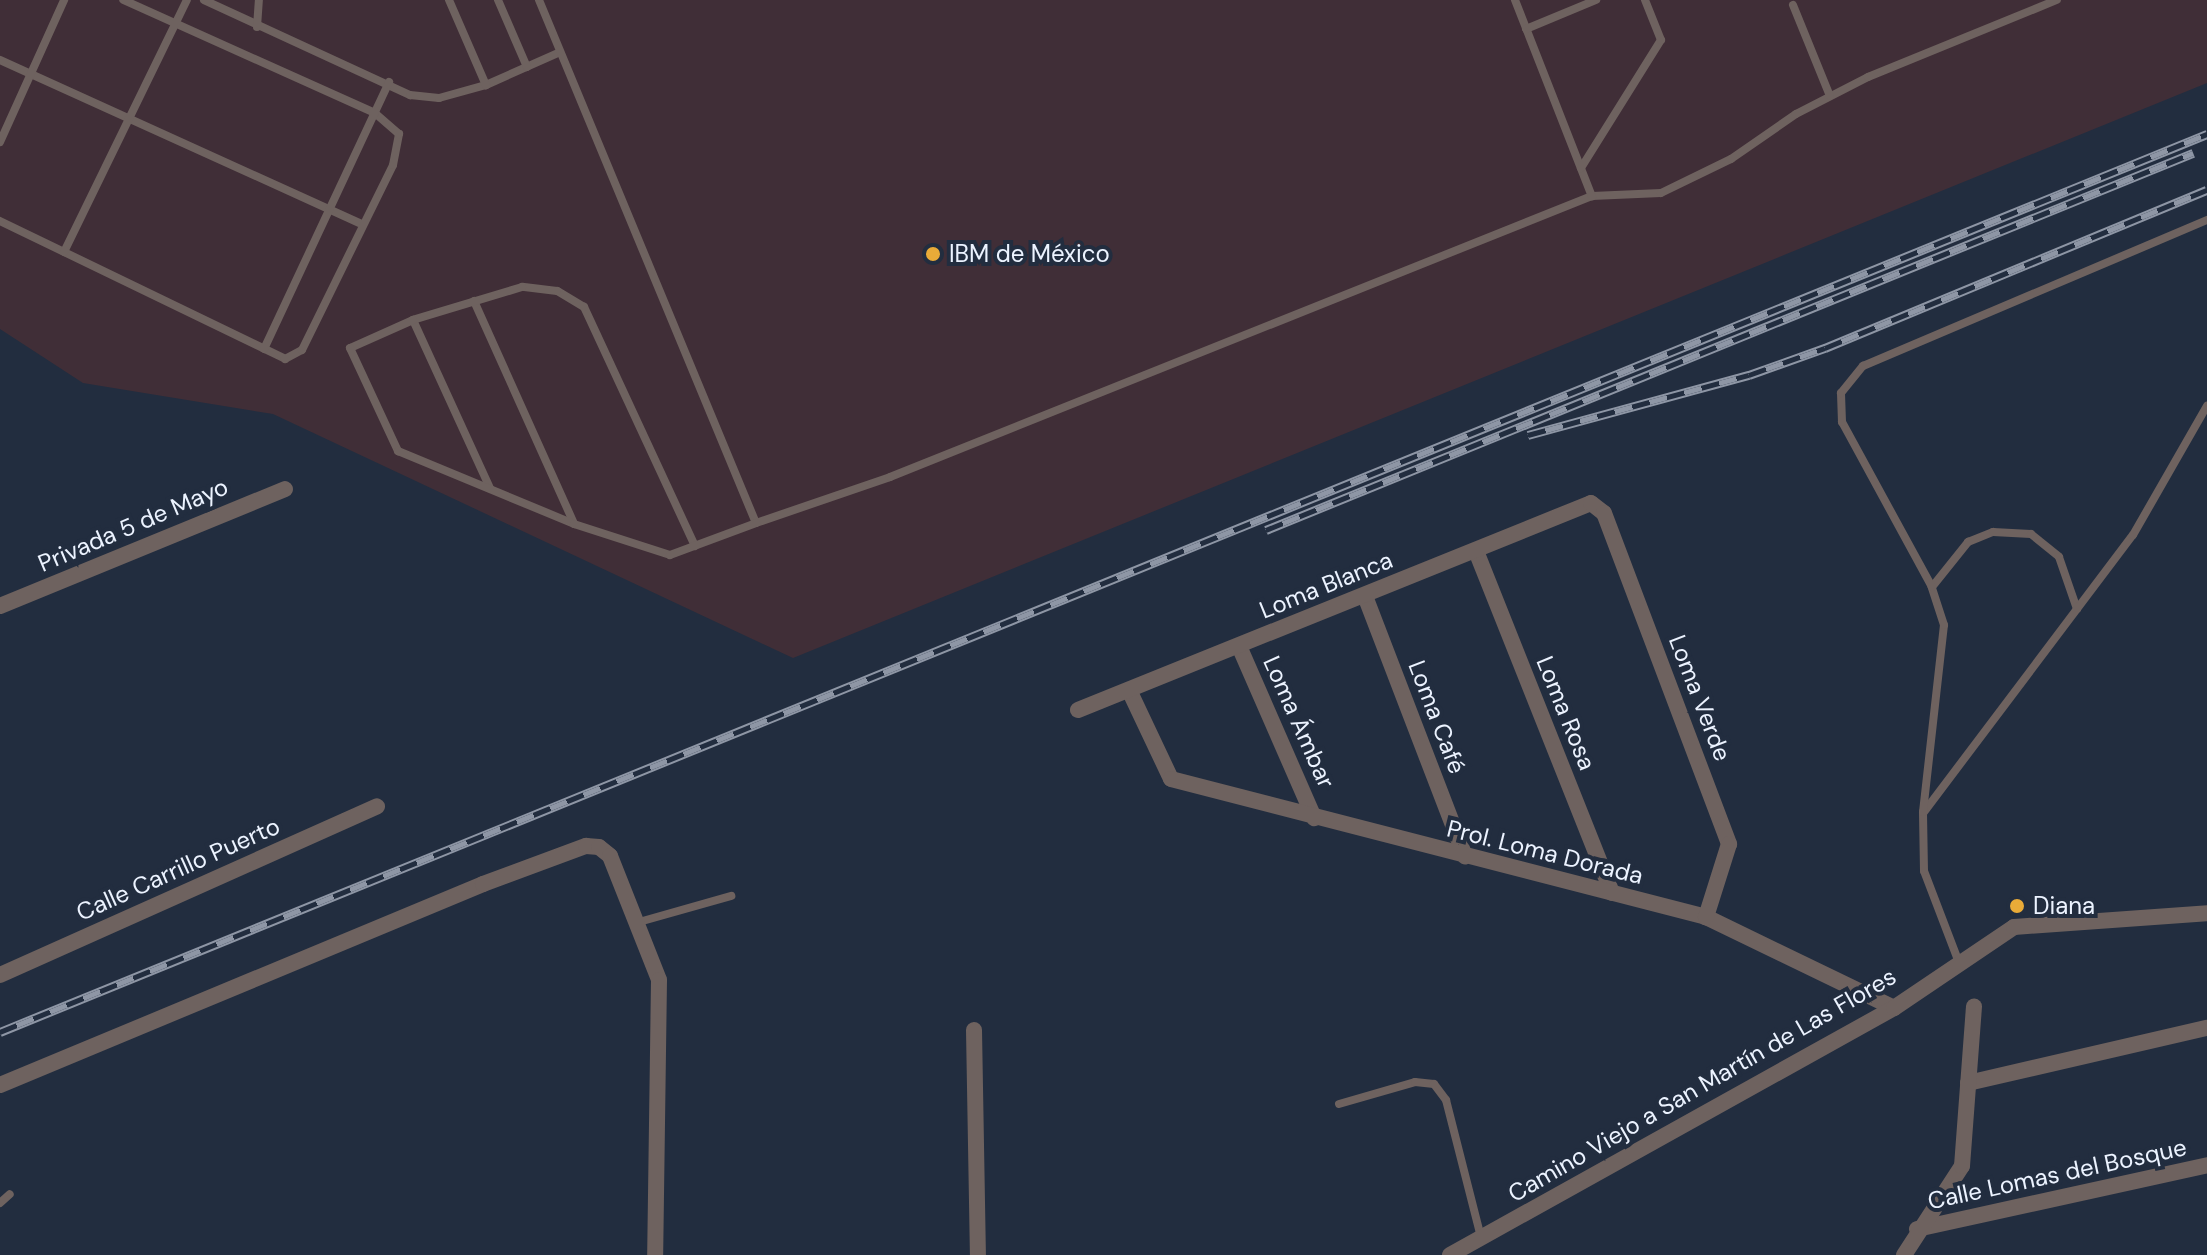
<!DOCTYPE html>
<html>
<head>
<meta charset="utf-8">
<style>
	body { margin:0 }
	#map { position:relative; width:2207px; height:1255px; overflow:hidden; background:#222d3f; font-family:"DM Sans",sans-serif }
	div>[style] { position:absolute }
	.industrial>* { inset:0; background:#402e37 }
	.service>* { height:8px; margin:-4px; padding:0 4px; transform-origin:4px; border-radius:4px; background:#6e625f }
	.minor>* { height:16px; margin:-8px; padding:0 8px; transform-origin:8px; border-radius:8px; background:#6e625f }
	.rail>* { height:9px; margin-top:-4.5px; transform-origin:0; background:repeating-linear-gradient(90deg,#222d3f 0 18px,#8e96a5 0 36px); box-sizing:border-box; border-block:2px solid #8e96a5 }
	.dots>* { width:22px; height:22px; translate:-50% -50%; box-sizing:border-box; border:4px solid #222d3f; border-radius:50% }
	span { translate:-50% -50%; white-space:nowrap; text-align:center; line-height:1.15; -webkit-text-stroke:8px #222d3f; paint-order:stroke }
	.poi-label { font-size:24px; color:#ecf3ff }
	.left { translate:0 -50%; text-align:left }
	.street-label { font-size:24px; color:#ecf3ff }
</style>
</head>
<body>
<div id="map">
	<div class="industrial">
		<div style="clip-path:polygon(0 0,2207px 0,2207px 83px,793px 658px,273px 414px,83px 383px,0 329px)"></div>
	</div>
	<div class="service">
		<div style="left:204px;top:0;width:227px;rotate:24.8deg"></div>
		<div style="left:410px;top:95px;width:29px;rotate:6deg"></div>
		<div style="left:439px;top:98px;width:49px;rotate:-15.5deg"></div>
		<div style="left:486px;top:85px;width:81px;rotate:-24deg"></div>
		<div style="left:449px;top:0;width:93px;rotate:66.5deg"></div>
		<div style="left:498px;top:0;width:73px;rotate:66.6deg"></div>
		<div style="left:539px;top:0;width:566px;rotate:67.47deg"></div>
		<div style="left:756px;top:523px;width:142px;rotate:-18.9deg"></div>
		<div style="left:890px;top:477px;width:756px;rotate:-21.82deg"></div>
		<div style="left:1592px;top:196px;width:69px;rotate:-2.5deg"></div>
		<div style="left:1661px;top:193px;width:78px;rotate:-25.9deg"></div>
		<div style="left:1731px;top:159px;width:79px;rotate:-34.7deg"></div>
		<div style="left:1796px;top:114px;width:81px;rotate:-27.2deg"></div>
		<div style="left:1868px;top:77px;width:204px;rotate:-22.2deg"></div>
		<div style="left:1515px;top:0;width:211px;rotate:68.6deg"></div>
		<div style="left:1793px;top:5px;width:98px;rotate:67.9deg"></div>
		<div style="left:257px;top:27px;width:27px;rotate:-86deg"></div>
		<div style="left:1526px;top:29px;width:76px;rotate:-22.5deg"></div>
		<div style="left:0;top:60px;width:397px;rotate:24.4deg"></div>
		<div style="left:0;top:142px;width:156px;rotate:-65.7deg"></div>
		<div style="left:1581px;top:168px;width:151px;rotate:-58deg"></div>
		<div style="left:1661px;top:40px;width:43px;rotate:-111.8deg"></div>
		<div style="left:0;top:221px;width:317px;rotate:25.8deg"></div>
		<div style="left:285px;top:359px;width:19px;rotate:-28deg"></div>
		<div style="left:302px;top:350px;width:206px;rotate:-63.8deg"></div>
		<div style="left:393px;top:165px;width:32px;rotate:-79deg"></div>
		<div style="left:399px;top:134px;width:32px;rotate:-139deg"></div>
		<div style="left:375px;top:113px;width:276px;rotate:-155.8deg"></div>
		<div style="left:64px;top:252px;width:280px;rotate:-64deg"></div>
		<div style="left:474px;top:301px;width:244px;rotate:65.8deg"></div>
		<div style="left:413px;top:320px;width:185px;rotate:65.4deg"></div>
		<div style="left:264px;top:349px;width:295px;rotate:-64.9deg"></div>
		<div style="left:695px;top:546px;width:264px;rotate:-114.9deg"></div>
		<div style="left:584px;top:307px;width:31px;rotate:-149deg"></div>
		<div style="left:557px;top:291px;width:35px;rotate:-173deg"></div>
		<div style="left:522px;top:287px;width:114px;rotate:163.2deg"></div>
		<div style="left:413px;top:320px;width:69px;rotate:156deg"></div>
		<div style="left:350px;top:348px;width:114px;rotate:65deg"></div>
		<div style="left:398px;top:451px;width:191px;rotate:22.5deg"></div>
		<div style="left:574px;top:524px;width:101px;rotate:17.9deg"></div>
		<div style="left:670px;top:555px;width:92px;rotate:-20.4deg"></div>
		<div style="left:1932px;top:587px;width:58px;rotate:-51.3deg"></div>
		<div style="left:1968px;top:542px;width:27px;rotate:-22deg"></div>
		<div style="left:1993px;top:532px;width:38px;rotate:3deg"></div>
		<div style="left:2031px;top:534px;width:36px;rotate:39deg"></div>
		<div style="left:2059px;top:557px;width:55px;rotate:70.9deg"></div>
		<div style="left:1924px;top:812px;width:347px;rotate:-53deg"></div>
		<div style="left:2133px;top:535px;width:149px;rotate:-60.2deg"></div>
		<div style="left:639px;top:922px;width:96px;rotate:-15.8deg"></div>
		<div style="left:1958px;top:960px;width:95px;rotate:-110.9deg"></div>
		<div style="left:1924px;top:871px;width:59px;rotate:-91deg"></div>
		<div style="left:1923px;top:812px;width:188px;rotate:-83.6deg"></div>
		<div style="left:1944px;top:625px;width:40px;rotate:-108deg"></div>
		<div style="left:1932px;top:587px;width:188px;rotate:-118.6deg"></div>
		<div style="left:1842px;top:422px;width:29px;rotate:-92deg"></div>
		<div style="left:1841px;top:393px;width:35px;rotate:-51deg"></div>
		<div style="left:1863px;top:366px;width:374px;rotate:-23deg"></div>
		<div style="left:1339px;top:1104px;width:79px;rotate:-16.1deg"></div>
		<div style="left:1415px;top:1082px;width:19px;rotate:6deg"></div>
		<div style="left:1434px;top:1084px;width:20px;rotate:53deg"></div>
		<div style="left:1446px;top:1100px;width:141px;rotate:75.7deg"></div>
		<div style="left:0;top:1203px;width:13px;rotate:-42deg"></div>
	</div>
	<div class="minor">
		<div style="left:1476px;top:551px;width:368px;rotate:68.3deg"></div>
		<div style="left:1365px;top:596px;width:279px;rotate:69deg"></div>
		<div style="left:0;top:606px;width:308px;rotate:-22.3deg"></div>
		<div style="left:1239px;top:646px;width:188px;rotate:66.4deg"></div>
		<div style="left:1129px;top:690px;width:98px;rotate:64.7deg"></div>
		<div style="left:1171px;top:779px;width:553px;rotate:14.46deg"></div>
		<div style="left:1706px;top:917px;width:209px;rotate:25.8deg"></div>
		<div style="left:1078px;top:710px;width:553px;rotate:-21.97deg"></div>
		<div style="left:1591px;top:503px;width:16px;rotate:38deg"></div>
		<div style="left:1604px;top:513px;width:354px;rotate:69.3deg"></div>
		<div style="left:1729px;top:844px;width:77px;rotate:107.5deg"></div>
		<div style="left:0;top:975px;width:413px;rotate:-24.1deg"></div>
		<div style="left:974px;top:1030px;width:225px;rotate:89deg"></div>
		<div style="left:1968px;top:1083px;width:245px;rotate:-13deg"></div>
		<div style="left:0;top:1085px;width:523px;rotate:-22.59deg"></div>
		<div style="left:483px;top:884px;width:110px;rotate:-20.3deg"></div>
		<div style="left:586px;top:846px;width:13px;rotate:4deg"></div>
		<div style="left:599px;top:847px;width:14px;rotate:39deg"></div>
		<div style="left:610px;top:856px;width:133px;rotate:68.4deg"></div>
		<div style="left:659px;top:980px;width:275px;rotate:90.8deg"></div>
		<div style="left:1917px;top:1229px;width:297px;rotate:-12.4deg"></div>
		<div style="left:1450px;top:1255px;width:508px;rotate:-29.09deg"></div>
		<div style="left:1894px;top:1008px;width:145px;rotate:-34deg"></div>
		<div style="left:2014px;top:927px;width:194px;rotate:-4.1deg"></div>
		<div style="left:1904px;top:1255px;width:106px;rotate:-56.9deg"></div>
		<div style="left:1962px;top:1166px;width:160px;rotate:-85.7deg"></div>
	</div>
	<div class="rail">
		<div style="left:1528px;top:435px;width:229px;rotate:-15.2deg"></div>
		<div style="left:1749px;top:375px;width:81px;rotate:-19.6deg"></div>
		<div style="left:1825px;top:348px;width:413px;rotate:-22.5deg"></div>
		<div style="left:1266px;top:530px;width:1001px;rotate:-22.13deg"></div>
		<div style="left:0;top:1032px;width:2383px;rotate:-22.14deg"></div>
	</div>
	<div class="dots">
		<div style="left:933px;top:254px;background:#e9ab38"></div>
		<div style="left:2017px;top:906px;background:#e9ab38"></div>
	</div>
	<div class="poi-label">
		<span class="left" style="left:949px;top:254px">IBM de México</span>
		<span class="left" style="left:2033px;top:906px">Diana</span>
	</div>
	<div class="street-label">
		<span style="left:133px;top:525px;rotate:-23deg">Privada 5 de Mayo</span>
		<span style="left:1326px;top:585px;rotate:-22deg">Loma Blanca</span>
		<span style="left:1700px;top:698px;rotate:69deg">Loma Verde</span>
		<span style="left:1566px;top:713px;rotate:68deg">Loma Rosa</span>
		<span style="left:1437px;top:717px;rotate:69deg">Loma Café</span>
		<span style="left:1299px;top:722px;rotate:66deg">Loma Ámbar</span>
		<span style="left:1545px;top:852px;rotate:14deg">Prol. Loma Dorada</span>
		<span style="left:178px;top:869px;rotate:-24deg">Calle Carrillo Puerto</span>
		<span style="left:1702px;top:1085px;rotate:-30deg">Camino Viejo a San Martín de Las Flores</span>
		<span style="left:2057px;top:1174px;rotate:-12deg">Calle Lomas del Bosque</span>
	</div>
</div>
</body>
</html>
